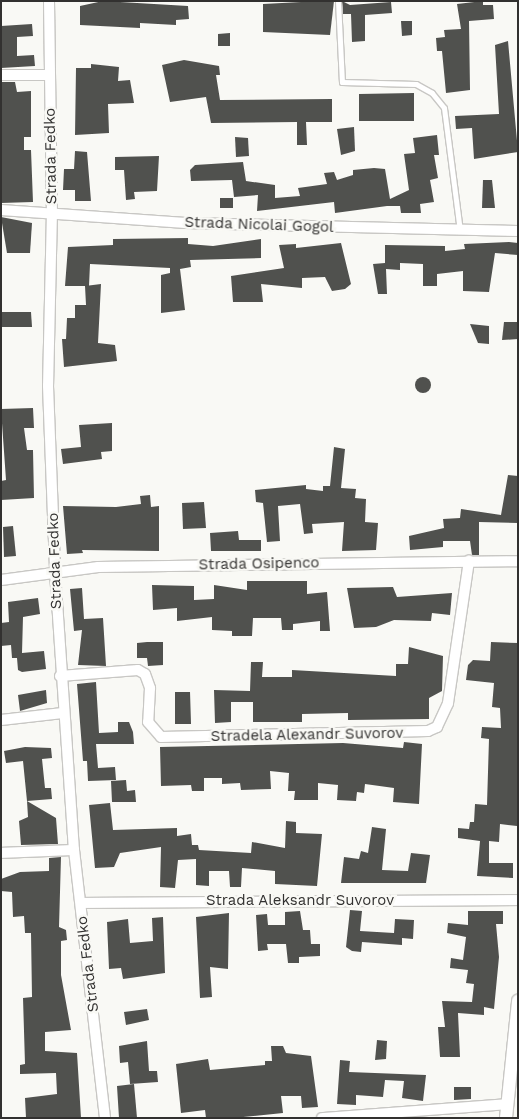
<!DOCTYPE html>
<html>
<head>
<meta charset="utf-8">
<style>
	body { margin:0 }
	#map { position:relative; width:519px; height:1119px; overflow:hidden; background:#f9f9f5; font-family:"Work Sans",sans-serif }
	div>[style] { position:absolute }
	.building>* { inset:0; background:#50514e }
	.round { border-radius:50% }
	.roads { filter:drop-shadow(1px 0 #c8c7c4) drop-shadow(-1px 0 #c8c7c4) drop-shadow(0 1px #c8c7c4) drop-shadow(0 -1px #c8c7c4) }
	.service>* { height:5px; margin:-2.5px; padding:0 2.5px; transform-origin:2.5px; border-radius:2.5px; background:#fff }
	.minor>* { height:10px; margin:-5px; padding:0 5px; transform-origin:5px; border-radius:5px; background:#fff }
	.tertiary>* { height:12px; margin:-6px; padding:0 6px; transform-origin:6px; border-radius:6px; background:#fff }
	span { translate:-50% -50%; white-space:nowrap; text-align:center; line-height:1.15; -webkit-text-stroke:5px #f9f9f5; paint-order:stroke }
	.street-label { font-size:15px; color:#323130 }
	.frame { position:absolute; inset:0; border:2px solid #323130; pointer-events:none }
</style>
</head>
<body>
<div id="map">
	<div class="building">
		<div style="clip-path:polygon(103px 1px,188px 6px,189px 19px,176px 20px,176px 25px,140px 23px,140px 28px,80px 25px,80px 6px)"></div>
		<div style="clip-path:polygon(320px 1px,334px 1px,330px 35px,263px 32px,263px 4px)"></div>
		<div style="clip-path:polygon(342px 1px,350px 5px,391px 2px,392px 13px,365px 15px,365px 41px,352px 42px,351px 14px,343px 14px)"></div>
		<div style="clip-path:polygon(483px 1px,483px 5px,493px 5px,494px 19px,469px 21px,470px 90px,446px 93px,442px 51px,437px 51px,436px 38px,445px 37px,444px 30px,461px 29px,457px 4px)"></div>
		<div style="clip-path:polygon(401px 21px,412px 21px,412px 35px,402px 36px)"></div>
		<div style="clip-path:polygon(32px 24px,33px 36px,17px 37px,17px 56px,34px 55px,35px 66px,1px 68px,1px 26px)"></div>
		<div style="clip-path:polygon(230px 33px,230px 46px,218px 46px,218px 34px)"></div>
		<div style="clip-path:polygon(508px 41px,518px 152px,474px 159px,472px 128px,456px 129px,455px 116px,499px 114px,495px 45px)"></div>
		<div style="clip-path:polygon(184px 60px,219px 66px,220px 75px,216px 75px,220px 100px,332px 99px,332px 122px,306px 122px,307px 145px,297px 145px,297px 122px,211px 123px,206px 97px,170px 102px,162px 65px)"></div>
		<div style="clip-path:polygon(91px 64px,119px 67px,118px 81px,130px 80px,134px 103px,108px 104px,109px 133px,75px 135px,76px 68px,91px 68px)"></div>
		<div style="clip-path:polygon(1px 82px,15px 82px,17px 92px,31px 91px,31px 137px,24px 137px,24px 150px,31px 150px,33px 202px,1px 203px)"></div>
		<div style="clip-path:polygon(414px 93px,414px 121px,359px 121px,359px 94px)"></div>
		<div style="clip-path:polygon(354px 127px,355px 151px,341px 155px,337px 129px)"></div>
		<div style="clip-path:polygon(437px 135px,439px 155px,434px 155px,438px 178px,430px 180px,434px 202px,420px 204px,421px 213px,401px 213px,400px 206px,387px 206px,335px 213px,334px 202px,257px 211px,258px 195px,234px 197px,232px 180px,191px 181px,190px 170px,195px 165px,243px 162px,246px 181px,275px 185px,275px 198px,300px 196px,298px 188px,327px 184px,324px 173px,334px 172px,337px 180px,353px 175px,353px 170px,374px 168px,385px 169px,390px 199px,409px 190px,404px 154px,415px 153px,413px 138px)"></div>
		<div style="clip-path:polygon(235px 137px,248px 138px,249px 156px,236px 157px)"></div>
		<div style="clip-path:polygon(75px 151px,87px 152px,91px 201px,75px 201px,75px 190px,63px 190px,64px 169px,74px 169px)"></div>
		<div style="clip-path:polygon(159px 156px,157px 191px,134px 192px,135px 199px,126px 200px,124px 170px,115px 170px,115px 157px)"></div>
		<div style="clip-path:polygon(483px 180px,492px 180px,495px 208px,482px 208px)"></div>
		<div style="clip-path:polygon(220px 198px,233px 198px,233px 208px,220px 208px)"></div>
		<div style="clip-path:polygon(1px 217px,32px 223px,30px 253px,7px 253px)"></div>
		<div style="clip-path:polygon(188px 238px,188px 244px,213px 246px,261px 239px,261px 258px,190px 260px,191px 267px,180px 269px,185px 310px,161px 313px,161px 275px,170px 273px,170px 268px,90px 264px,89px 286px,65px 286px,68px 247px,113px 245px,113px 239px)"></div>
		<div style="clip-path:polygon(509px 242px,518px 243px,518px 255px,495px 253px,489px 292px,463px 291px,463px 271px,437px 274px,437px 286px,423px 286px,423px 264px,400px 263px,400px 270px,386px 269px,387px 294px,378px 294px,373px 264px,385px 263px,385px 245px,445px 246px,445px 251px,465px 249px,464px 244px)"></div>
		<div style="clip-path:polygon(341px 243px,351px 284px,345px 289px,332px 291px,325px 277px,302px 278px,302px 288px,261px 284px,263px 302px,233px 302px,231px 276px,284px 268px,279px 245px,296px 244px,296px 248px)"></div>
		<div style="clip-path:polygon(101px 284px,98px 343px,115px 345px,117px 361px,64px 367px,62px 339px,66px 339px,67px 318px,75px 318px,75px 305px,86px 305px,85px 286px)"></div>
		<div style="clip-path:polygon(1px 312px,31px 312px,32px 327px,1px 327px)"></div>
		<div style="clip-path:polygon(504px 322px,518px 322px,518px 339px,502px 340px)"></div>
		<div style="clip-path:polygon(470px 324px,489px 326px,489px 344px,478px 343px)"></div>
		<div class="round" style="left:415px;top:377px;width:16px;height:16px"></div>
		<div style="clip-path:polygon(33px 408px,34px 428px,24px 428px,27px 450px,33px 450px,34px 498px,1px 500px,1px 481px,6px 480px,1px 409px)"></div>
		<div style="clip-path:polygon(112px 423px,112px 451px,101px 452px,102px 459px,63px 464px,61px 449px,81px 447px,79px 425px)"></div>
		<div style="clip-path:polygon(334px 447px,345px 449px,341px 488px,356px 489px,355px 498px,366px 499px,365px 522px,378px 523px,376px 550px,342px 551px,344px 522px,312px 524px,313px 533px,304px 534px,300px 504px,278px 506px,280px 541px,267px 542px,263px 503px,256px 502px,255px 490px,306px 485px,306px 489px,323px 491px,323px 486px,330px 486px)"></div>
		<div style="clip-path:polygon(508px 475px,518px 476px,518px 523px,479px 522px,479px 555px,472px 555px,470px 541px,443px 541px,443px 547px,410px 550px,409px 536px,444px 528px,443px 519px,460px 518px,461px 509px,501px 515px)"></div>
		<div style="clip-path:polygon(150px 495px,151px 507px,159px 506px,159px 551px,82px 550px,83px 553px,67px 554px,63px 506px,116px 507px,141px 504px,140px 496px)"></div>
		<div style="clip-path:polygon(204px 502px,206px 528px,183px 529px,182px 503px)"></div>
		<div style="clip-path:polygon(13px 526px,16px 556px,4px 557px,3px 527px)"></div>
		<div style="clip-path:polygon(238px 531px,239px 540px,261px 540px,261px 551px,211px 551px,210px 533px)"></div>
		<div style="clip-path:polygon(247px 581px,307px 581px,307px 594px,327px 592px,330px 631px,320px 631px,320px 621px,293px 624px,293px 630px,282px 630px,281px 618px,253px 618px,252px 636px,232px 636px,232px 631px,212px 630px,212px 617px,177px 621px,177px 608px,153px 610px,152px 585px,194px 586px,194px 600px,214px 599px,214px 585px,247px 590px)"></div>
		<div style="clip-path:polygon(393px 587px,397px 597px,452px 593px,450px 615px,432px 613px,431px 621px,394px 620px,376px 627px,354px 628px,347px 588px)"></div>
		<div style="clip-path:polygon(82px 588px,84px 619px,103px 618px,106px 666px,78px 665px,82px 630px,74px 631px,70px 589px)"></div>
		<div style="clip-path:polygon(38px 598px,40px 614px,23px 617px,22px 653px,44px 651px,46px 669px,22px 672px,18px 670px,17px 658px,12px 658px,11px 645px,1px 646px,1px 623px,9px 622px,8px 602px)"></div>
		<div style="clip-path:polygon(147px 642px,163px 642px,163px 665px,148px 666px,147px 658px,137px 658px,137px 643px)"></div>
		<div style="clip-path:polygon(491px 642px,518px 643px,517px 826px,500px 824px,499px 842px,489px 841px,489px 863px,513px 863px,513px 878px,477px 876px,480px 841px,458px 838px,458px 828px,469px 829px,470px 822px,474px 822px,475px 804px,487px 805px,489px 739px,481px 738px,482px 727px,501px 728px,500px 708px,492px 707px,494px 683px,466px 680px,468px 665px,473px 660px,490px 661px)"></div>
		<div style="clip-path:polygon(409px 647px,443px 656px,442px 691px,429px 698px,429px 719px,348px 720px,348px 713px,302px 714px,302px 722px,253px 722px,253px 702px,231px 702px,231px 722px,215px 723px,214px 690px,250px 691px,251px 662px,263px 662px,262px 677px,292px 677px,292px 670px,396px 676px,396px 664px,408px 664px)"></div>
		<div style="clip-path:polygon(96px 682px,99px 733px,118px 732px,118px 722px,129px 722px,133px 732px,134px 744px,96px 744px,98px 768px,115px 767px,116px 780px,88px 781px,87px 761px,83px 761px,77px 684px)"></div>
		<div style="clip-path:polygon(46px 690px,47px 703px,20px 711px,18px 695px)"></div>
		<div style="clip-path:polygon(175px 692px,190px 692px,191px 724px,175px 724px)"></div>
		<div style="clip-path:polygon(404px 742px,422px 744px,419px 804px,393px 802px,394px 788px,365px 784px,364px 793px,357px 792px,356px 801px,337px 800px,338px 785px,318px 783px,318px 800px,294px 800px,295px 791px,288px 791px,289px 773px,270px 771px,271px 789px,241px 790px,240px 783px,222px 784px,222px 778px,204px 778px,204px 791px,192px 791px,191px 785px,161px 786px,160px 747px,343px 743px,403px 748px)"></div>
		<div style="clip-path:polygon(25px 747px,51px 748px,52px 758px,42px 759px,45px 788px,51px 788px,52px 799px,27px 801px,23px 761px,6px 763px,4px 751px)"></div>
		<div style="clip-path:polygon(126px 780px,127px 791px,135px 790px,136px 802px,112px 802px,111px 781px)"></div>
		<div style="clip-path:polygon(27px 801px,56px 818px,58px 844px,21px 845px,19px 821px,28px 817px)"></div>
		<div style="clip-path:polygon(110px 803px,113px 830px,177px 828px,177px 836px,191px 834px,192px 845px,198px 845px,199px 850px,251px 853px,252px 842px,285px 848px,286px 821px,296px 822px,296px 833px,322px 834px,317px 886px,275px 884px,275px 871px,242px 868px,241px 887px,230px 887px,229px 871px,209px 871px,209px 886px,196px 885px,196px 859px,178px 860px,175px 888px,160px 887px,161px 847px,120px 853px,114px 867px,95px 868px,89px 805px)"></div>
		<div style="clip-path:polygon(372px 827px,386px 829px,382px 870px,408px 871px,411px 853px,430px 855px,426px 883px,341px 883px,344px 857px,359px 859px,361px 851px,368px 853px)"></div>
		<div style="clip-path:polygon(61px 857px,59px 927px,66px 930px,67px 940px,61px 941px,61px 975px,71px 1030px,45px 1032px,45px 1051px,77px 1053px,81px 1118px,26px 1118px,25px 1098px,57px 1094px,56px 1073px,20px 1074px,20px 1065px,25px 1064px,23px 998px,32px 997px,31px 933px,25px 933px,24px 916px,13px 917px,12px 892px,1px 891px,1px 879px,20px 872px,49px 871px,49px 858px)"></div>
		<div style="clip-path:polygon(350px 910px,362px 911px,360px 931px,394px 933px,395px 919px,414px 920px,413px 939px,402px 938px,402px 945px,362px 942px,361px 952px,352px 951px,346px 947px)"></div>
		<div style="clip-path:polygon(300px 911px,303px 930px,310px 930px,311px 944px,320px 944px,320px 956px,299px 957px,299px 963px,288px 963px,286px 944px,267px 944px,268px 950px,258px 951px,256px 915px,267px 914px,268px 925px,285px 925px,285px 912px)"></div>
		<div style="clip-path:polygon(468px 911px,503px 911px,503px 924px,496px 924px,499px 957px,494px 1009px,484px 1007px,484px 1015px,458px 1013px,460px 1057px,440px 1057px,438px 1027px,445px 1027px,442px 1001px,472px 1002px,474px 984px,466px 983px,468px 970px,450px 968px,451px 958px,463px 960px,466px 937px,447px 933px,448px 923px,468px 925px)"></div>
		<div style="clip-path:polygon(229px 913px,228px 969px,210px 967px,212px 997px,200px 998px,196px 917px)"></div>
		<div style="clip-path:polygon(163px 917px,165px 973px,123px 979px,121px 968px,109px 969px,107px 922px,128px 919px,130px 943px,153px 941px,152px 918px)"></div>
		<div style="clip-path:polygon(147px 1009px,149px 1020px,126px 1025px,124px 1012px)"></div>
		<div style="clip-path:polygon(377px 1040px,387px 1041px,386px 1059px,375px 1060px)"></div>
		<div style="clip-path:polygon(147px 1041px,149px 1071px,157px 1071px,158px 1082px,130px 1084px,128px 1062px,120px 1063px,119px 1046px)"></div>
		<div style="clip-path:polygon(271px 1046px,283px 1046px,286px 1053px,311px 1056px,318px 1107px,302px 1108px,301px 1096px,281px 1096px,283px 1113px,233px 1118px,206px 1118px,205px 1110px,181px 1113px,176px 1064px,208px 1059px,210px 1070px,265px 1065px,265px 1061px,272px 1061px)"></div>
		<div style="clip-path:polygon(340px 1060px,350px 1061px,349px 1072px,426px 1075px,423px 1101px,402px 1098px,404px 1081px,385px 1080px,383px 1097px,356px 1095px,356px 1105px,337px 1104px)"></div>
		<div style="clip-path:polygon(134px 1084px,137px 1118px,119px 1118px,117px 1086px)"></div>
		<div style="clip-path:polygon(454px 1087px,471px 1087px,471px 1099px,454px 1100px)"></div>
	</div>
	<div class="roads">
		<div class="service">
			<div style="left:338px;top:1px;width:81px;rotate:87.2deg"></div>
			<div style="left:342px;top:82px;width:74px;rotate:1.5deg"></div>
			<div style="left:416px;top:84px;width:18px;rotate:29deg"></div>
			<div style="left:432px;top:93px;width:19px;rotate:51deg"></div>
			<div style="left:444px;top:108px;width:124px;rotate:82.6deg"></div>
		</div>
		<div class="minor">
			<div style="left:49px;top:1px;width:210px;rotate:89.2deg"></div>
			<div style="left:52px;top:211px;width:175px;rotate:91.3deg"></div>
			<div style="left:48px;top:386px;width:186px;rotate:87.8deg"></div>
			<div style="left:55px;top:572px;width:279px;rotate:86.1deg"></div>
			<div style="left:74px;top:850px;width:270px;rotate:83.4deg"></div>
			<div style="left:1px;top:75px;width:49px"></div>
			<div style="left:1px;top:210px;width:185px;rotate:4deg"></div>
			<div style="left:186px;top:223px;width:332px;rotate:1.4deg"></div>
			<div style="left:1px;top:580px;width:98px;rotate:-7.6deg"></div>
			<div style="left:98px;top:567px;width:420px;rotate:-0.8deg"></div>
			<div style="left:60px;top:676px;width:78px;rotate:-4.4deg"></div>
			<div style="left:138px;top:670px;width:8px;rotate:30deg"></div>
			<div style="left:145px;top:674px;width:15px;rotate:70deg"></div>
			<div style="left:150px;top:688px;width:34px;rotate:93deg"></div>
			<div style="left:148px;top:722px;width:20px;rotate:49deg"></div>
			<div style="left:161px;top:737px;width:267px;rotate:-1.3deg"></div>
			<div style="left:428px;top:731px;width:10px;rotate:-24deg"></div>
			<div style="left:437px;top:727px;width:26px;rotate:-65deg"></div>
			<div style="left:448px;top:703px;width:144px;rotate:-81.6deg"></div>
			<div style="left:1px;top:720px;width:62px;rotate:-6.4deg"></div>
			<div style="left:1px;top:853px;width:73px;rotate:-2.4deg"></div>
			<div style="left:81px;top:903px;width:437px;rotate:-0.4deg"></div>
			<div style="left:322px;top:1118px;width:186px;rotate:-4.3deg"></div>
		</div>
		<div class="tertiary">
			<div style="left:506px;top:1118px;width:118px;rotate:-84.1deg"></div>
		</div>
	</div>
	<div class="street-label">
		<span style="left:51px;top:156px;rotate:-91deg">Strada Fedko</span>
		<span style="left:259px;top:225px;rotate:2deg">Strada Nicolai Gogol</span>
		<span style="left:55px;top:561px;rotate:-92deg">Strada Fedko</span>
		<span style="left:259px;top:564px;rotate:-1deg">Strada Osipenco</span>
		<span style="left:307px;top:735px;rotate:-1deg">Stradela Alexandr Suvorov</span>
		<span style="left:300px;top:901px">Strada Aleksandr Suvorov</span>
		<span style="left:88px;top:964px;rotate:-97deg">Strada Fedko</span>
	</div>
	<div class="frame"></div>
</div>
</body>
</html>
